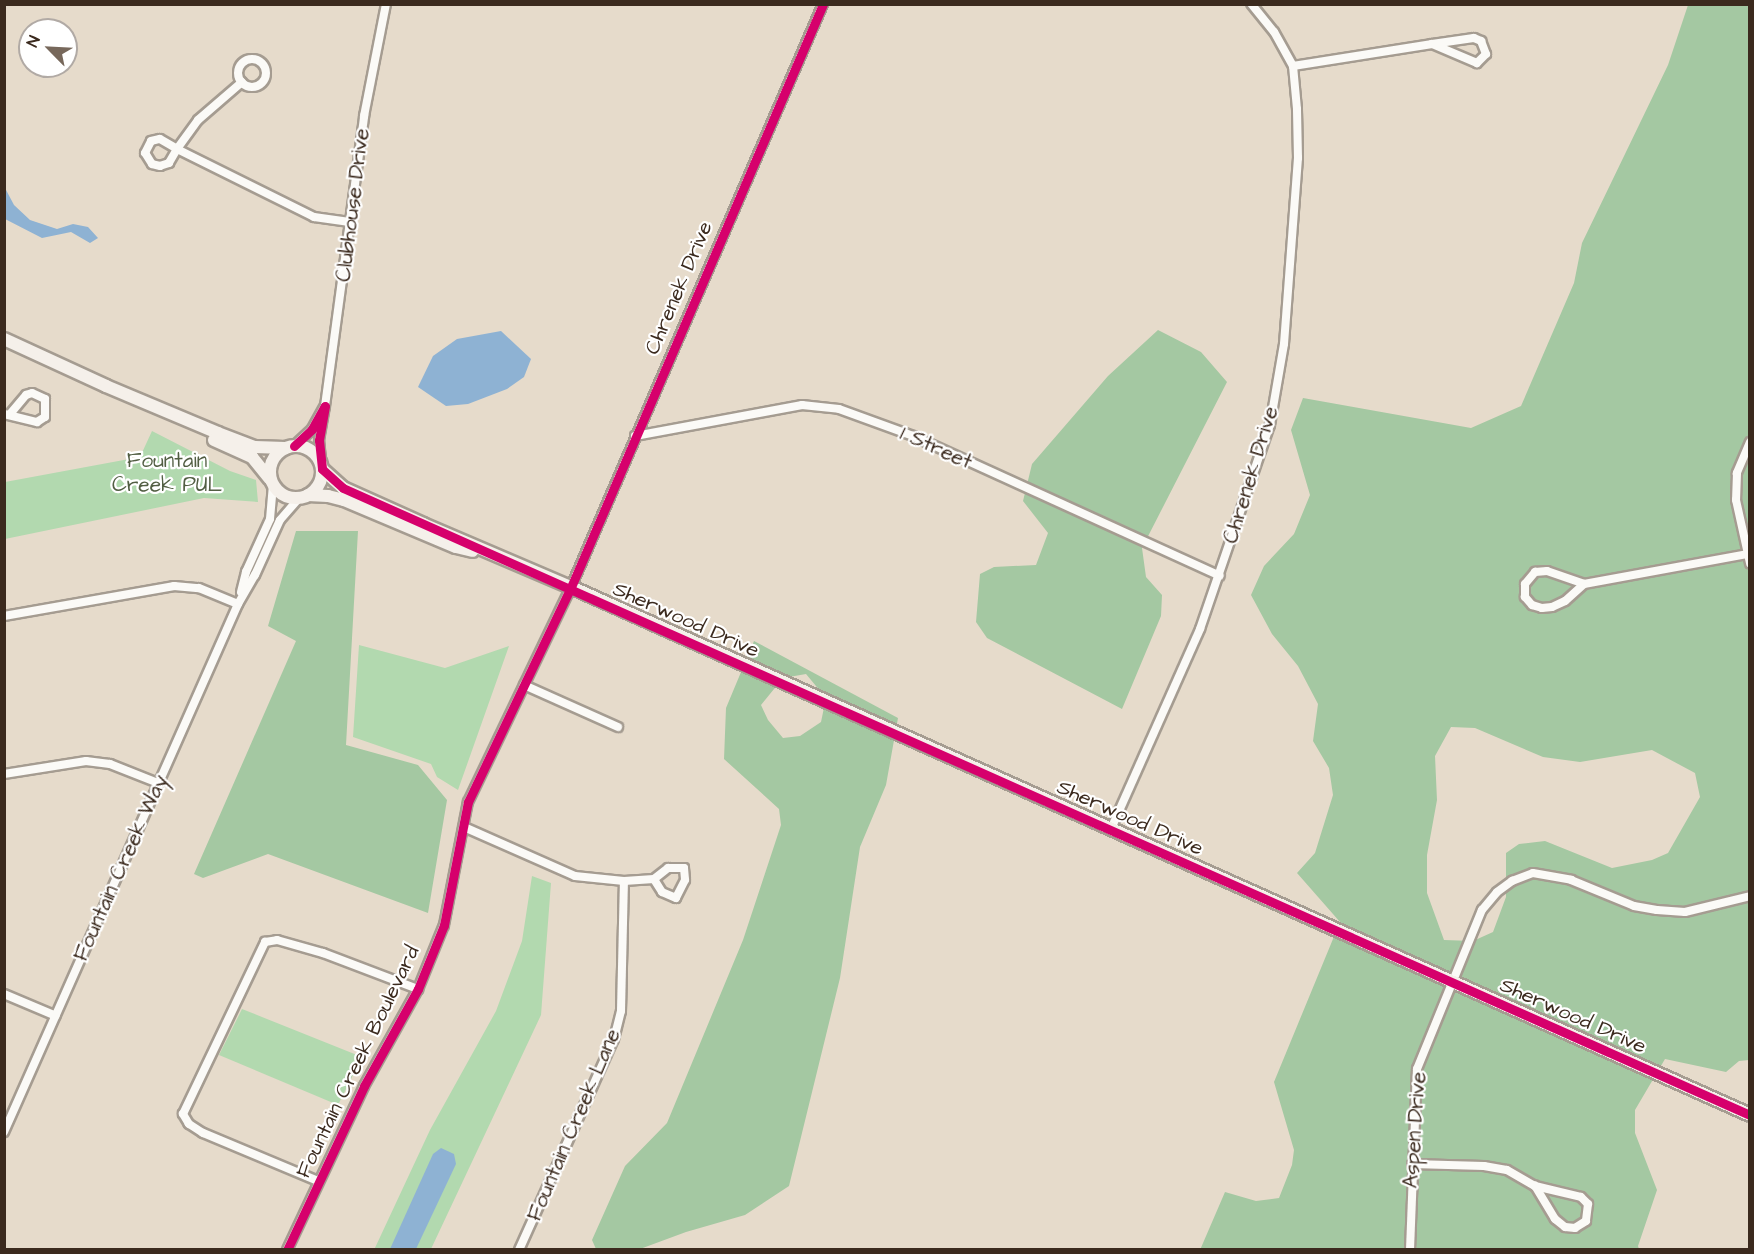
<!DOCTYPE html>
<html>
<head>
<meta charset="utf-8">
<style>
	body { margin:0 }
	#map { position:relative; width:1754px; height:1254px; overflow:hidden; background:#e6dbcb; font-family:"Architects Daughter",sans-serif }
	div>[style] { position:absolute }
	.green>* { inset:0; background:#b2d9af }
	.forest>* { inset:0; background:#a4c8a2 }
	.water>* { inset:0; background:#8eb2d3 }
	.roads { filter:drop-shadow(2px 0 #a59c91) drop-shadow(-2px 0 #a59c91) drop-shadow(0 2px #a59c91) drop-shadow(0 -2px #a59c91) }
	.street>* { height:8px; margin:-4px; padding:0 4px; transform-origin:4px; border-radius:4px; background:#fbfaf7 }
	.street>.ring { margin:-4px; padding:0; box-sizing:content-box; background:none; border:8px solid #fbfaf7; border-radius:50% }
	.secondary>* { height:12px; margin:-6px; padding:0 6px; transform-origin:6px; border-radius:6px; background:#f5f0ea }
	.secondary>.ring { margin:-6px; padding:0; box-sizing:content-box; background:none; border:12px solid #f5f0ea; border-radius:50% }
	.cycleway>* { height:9px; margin:-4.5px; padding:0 4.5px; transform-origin:4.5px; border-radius:4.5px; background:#d6006c }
	span { translate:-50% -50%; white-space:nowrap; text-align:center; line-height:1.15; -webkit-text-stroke:4.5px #fff; paint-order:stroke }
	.street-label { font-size:21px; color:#3b2a1e }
	.park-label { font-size:21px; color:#525e43 }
	.frame { position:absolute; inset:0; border:6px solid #3b2a1e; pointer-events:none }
	.north { position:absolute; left:18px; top:18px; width:60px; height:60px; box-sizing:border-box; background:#fff; border:2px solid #b1aaa5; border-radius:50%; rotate:294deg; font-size:16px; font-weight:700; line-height:24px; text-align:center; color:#3b2a1e }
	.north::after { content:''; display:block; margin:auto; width:21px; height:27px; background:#77685b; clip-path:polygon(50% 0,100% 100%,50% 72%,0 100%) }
</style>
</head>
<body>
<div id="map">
	<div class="green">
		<div style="clip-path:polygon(152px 431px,230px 471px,256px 480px,258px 502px,204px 498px,5px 539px,5px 482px,140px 457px)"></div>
		<div style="clip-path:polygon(359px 645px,445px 668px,509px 646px,458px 790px,437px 777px,431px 764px,353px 737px)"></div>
		<div style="clip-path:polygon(532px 876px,551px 883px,541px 1015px,431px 1249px,374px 1250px,430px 1130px,496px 1011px,522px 941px)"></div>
		<div style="clip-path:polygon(242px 1009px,362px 1057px,338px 1105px,219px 1055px)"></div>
	</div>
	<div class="forest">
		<div style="clip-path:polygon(evenodd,1688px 5px,1749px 5px,1749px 1060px,1739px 1061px,1726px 1072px,1665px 1059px,1635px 1110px,1635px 1133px,1657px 1190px,1638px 1246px,1639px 1249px,1200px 1250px,1225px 1192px,1256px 1201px,1279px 1198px,1292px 1165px,1294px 1150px,1274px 1082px,1340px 922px,1297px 873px,1315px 853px,1333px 795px,1329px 768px,1313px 741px,1318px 704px,1298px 666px,1272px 634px,1251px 595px,1264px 566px,1294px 534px,1310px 495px,1291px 430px,1303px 398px,1471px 428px,1521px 406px,1574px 283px,1582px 243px,1668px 65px,1688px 5px,1451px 727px,1475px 728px,1543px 757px,1580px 762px,1652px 750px,1695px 773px,1700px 797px,1668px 853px,1652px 860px,1612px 868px,1545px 841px,1519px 844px,1506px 853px,1506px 897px,1493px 932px,1473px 941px,1444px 940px,1427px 893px,1427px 855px,1437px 800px,1435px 756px,1451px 727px)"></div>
		<div style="clip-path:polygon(1158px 330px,1201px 352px,1227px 382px,1142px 548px,1146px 577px,1162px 595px,1161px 616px,1122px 709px,987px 638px,976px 622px,980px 574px,994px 567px,1036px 565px,1048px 533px,1023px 501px,1032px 464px,1108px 376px)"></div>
		<div style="clip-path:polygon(296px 531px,358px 531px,346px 745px,418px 765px,447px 800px,428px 913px,268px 854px,203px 878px,194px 874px,296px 641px,268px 626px)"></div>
		<div style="clip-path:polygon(evenodd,754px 641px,898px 718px,886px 785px,860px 847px,840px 978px,789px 1186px,745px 1215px,686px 1232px,640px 1249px,596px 1249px,592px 1240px,625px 1166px,667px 1123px,743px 940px,781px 825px,779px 809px,724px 759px,726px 708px,754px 641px,806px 674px,826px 698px,821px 722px,800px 736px,783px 738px,768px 720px,761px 705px,783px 678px,806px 674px)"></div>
	</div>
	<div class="water">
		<div style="clip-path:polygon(5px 188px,14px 205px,30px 220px,57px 229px,73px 224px,88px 227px,98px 238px,90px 243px,71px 232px,42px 238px,5px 219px)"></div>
		<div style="clip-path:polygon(501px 331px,531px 359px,524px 377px,507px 389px,468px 404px,446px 406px,418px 387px,433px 356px,457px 339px)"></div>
		<div style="clip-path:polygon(441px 1148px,454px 1154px,456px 1164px,416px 1249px,390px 1249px,433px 1154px)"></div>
	</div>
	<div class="roads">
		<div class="street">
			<div class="ring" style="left:238px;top:59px;width:20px;height:20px"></div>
			<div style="left:1293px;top:66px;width:141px;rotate:-9deg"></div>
			<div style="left:1432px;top:44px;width:42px;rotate:-8.1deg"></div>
			<div style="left:1474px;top:38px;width:8px;rotate:23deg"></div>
			<div style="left:1481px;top:41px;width:14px;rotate:69deg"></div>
			<div style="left:1486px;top:54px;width:13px;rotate:135deg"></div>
			<div style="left:1477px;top:63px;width:49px;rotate:-157.1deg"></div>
			<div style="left:242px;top:82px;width:58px;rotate:139.2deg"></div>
			<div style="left:198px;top:120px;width:36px;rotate:126deg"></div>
			<div style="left:177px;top:149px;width:153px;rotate:26.4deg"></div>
			<div style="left:314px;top:217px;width:36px;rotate:8deg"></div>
			<div style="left:160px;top:139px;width:20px;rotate:30deg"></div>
			<div style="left:177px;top:149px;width:16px;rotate:120deg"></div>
			<div style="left:169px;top:163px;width:9px;rotate:162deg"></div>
			<div style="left:160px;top:166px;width:8px;rotate:-166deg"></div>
			<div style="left:152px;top:164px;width:13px;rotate:-122deg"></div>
			<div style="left:145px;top:153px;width:13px;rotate:-63deg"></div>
			<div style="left:151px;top:141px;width:9px;rotate:-13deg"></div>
			<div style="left:325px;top:406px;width:293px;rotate:-82.3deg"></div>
			<div style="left:364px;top:116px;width:114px;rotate:-78.9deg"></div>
			<div style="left:4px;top:414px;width:34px;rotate:14deg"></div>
			<div style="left:37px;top:422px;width:9px;rotate:-32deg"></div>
			<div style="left:45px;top:417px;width:18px;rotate:-90deg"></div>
			<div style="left:45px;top:399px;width:14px;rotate:-155deg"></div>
			<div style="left:32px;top:393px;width:6px;rotate:162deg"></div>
			<div style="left:26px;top:395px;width:25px;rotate:130deg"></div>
			<div style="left:635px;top:436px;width:170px;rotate:-10.5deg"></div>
			<div style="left:802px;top:405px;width:37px;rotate:6deg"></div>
			<div style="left:839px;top:409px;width:79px;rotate:20deg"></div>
			<div style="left:913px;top:436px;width:337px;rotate:24.5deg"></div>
			<div style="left:1750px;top:442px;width:34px;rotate:113deg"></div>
			<div style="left:1737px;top:473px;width:27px;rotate:92deg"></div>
			<div style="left:1736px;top:500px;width:65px;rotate:77.5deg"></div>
			<div style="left:294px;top:446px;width:25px;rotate:-43deg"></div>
			<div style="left:312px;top:429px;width:26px;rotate:-61deg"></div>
			<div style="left:325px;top:406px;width:35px;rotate:100deg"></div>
			<div style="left:319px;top:440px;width:29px;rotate:84deg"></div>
			<div style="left:1584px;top:584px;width:25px;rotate:138deg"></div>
			<div style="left:1565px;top:601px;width:14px;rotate:155deg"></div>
			<div style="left:1552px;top:607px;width:10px;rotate:174deg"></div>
			<div style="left:1542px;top:608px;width:10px;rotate:-163deg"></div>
			<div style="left:1532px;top:605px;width:11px;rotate:-131deg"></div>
			<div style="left:1525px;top:597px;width:13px;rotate:-90deg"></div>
			<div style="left:1525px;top:584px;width:16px;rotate:-50deg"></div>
			<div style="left:1535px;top:572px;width:12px;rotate:-5deg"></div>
			<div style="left:1547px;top:571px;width:39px;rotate:19deg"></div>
			<div style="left:1584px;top:584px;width:167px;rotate:-10.4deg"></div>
			<div style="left:241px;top:592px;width:21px;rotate:-76deg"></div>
			<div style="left:246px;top:572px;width:58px;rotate:-65.6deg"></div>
			<div style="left:270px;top:519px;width:33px;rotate:-85deg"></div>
			<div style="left:4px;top:616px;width:173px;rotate:-10deg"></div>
			<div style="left:174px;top:586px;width:25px;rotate:5deg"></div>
			<div style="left:199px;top:588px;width:42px;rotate:22.3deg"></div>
			<div style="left:524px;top:685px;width:103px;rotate:24.1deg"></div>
			<div style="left:4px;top:774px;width:83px;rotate:-9deg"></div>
			<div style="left:86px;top:761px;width:24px;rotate:7deg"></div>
			<div style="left:110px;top:764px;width:52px;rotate:21.6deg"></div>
			<div style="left:464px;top:827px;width:121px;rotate:23.8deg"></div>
			<div style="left:575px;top:876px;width:49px;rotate:5.8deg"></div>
			<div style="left:624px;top:881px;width:30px;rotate:-4deg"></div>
			<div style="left:654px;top:879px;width:18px;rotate:-38deg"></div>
			<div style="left:668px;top:868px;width:16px"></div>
			<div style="left:684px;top:868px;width:12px;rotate:85deg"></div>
			<div style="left:685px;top:880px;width:20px;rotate:117deg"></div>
			<div style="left:676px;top:898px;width:15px;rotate:-157deg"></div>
			<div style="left:662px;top:892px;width:15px;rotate:-122deg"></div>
			<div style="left:1111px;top:829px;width:219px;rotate:-66deg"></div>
			<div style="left:1200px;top:629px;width:216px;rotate:-71.1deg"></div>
			<div style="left:1270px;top:425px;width:82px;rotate:-80.2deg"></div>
			<div style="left:1284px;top:344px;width:187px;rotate:-85.7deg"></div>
			<div style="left:1298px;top:158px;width:49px;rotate:-91.2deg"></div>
			<div style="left:1297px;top:109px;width:43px;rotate:-95.3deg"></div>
			<div style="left:1293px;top:66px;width:39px;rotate:-119deg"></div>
			<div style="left:1274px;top:32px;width:36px;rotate:-129deg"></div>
			<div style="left:4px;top:994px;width:56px;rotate:22.9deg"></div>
			<div style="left:4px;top:1132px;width:578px;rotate:-66.1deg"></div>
			<div style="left:238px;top:604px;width:34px;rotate:-60deg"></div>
			<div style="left:255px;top:575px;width:60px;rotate:-65.6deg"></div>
			<div style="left:280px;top:520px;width:29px;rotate:-49deg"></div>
			<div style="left:1412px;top:1164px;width:72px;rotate:1.6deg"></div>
			<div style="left:1484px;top:1166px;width:23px;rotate:10deg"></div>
			<div style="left:1507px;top:1170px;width:32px;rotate:30deg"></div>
			<div style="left:1535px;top:1186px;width:47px;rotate:13.4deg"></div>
			<div style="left:1581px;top:1197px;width:10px;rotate:45deg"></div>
			<div style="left:1588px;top:1204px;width:17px;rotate:97deg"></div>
			<div style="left:1586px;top:1221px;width:13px;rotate:148deg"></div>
			<div style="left:1575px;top:1228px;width:10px;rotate:-174deg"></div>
			<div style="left:1565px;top:1227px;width:13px;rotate:-141deg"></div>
			<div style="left:1555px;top:1219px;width:39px;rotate:-121deg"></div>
			<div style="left:318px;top:1181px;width:125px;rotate:-157.3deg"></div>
			<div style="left:203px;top:1133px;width:17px;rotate:-147deg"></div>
			<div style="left:189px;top:1124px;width:12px;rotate:-121deg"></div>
			<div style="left:183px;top:1114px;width:191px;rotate:-64.5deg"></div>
			<div style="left:265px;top:942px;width:12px;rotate:-9deg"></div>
			<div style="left:277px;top:940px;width:48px;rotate:15.8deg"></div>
			<div style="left:323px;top:953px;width:102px;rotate:20.8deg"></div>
			<div style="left:287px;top:1250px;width:181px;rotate:-64.8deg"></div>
			<div style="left:364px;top:1086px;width:111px;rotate:-60.9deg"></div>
			<div style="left:418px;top:989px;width:69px;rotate:-67.9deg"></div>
			<div style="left:444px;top:925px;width:125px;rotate:-79deg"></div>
			<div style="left:468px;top:802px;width:238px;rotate:-64.4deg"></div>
			<div style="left:571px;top:587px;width:635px;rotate:-66.62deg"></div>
			<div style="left:519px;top:1250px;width:231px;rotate:-65.8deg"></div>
			<div style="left:614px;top:1039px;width:29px;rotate:-76deg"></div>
			<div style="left:621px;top:1011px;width:130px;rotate:-88.7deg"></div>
			<div style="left:1410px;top:1250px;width:181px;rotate:-87.8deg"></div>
			<div style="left:1417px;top:1069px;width:172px;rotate:-67.8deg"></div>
			<div style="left:1482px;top:910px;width:23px;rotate:-50deg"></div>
			<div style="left:1497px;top:892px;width:19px;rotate:-36deg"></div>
			<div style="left:1512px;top:881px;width:22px;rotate:-21deg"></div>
			<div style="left:1533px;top:873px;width:39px;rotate:10deg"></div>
			<div style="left:1571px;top:880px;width:68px;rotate:22.4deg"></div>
			<div style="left:1634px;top:906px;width:23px;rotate:10deg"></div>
			<div style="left:1657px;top:910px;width:28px;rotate:4deg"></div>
			<div style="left:1685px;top:912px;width:67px;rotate:-13.8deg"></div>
		</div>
		<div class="secondary">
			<div style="left:4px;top:339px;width:112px;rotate:24.7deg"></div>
			<div style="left:106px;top:386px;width:121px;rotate:22.8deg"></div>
			<div style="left:218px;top:433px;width:40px;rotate:21deg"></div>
			<div style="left:255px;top:447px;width:30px;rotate:2deg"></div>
			<div style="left:214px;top:440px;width:42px;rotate:24.1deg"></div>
			<div style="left:252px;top:457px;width:28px;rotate:51deg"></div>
			<div class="ring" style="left:270px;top:446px;width:40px;height:40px"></div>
			<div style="left:322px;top:469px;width:28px;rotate:42deg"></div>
			<div style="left:343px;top:488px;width:88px;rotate:24.2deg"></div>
			<div style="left:423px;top:524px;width:161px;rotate:23.1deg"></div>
			<div style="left:571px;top:587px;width:1292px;rotate:24.12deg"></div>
			<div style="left:308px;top:495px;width:20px;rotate:3deg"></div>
			<div style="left:328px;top:496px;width:16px;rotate:14deg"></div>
			<div style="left:344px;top:500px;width:121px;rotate:22.8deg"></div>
			<div style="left:456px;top:547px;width:17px;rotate:13deg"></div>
		</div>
	</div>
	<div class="cycleway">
		<div style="left:294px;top:446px;width:25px;rotate:-43deg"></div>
		<div style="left:312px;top:429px;width:26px;rotate:-61deg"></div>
		<div style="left:325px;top:406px;width:35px;rotate:100deg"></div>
		<div style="left:319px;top:440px;width:29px;rotate:84deg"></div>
		<div style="left:322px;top:469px;width:28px;rotate:42deg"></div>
		<div style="left:343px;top:488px;width:1540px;rotate:24.02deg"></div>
		<div style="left:287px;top:1250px;width:181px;rotate:-64.8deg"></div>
		<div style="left:364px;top:1086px;width:111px;rotate:-60.9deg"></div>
		<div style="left:418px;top:989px;width:69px;rotate:-67.9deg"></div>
		<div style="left:444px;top:925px;width:125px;rotate:-79deg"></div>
		<div style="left:468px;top:802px;width:238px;rotate:-64.4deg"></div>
		<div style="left:571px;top:587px;width:635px;rotate:-66.62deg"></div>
	</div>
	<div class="street-label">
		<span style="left:353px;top:205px;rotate:-83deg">Clubhouse Drive</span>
		<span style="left:679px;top:288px;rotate:-67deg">Chrenek Drive</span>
		<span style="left:936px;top:448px;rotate:24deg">1 Street</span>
		<span style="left:1251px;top:475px;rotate:-73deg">Chrenek Drive</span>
		<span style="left:686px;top:620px;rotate:24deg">Sherwood Drive</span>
		<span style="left:1130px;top:818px;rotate:24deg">Sherwood Drive</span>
		<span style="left:121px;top:868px;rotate:-66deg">Fountain Creek Way</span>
		<span style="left:1573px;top:1016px;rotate:24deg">Sherwood Drive</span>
		<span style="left:358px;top:1062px;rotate:-64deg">Fountain Creek Boulevard</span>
		<span style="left:574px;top:1125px;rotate:-67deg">Fountain Creek Lane</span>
		<span style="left:1415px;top:1130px;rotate:-86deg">Aspen Drive</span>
	</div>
	<div class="park-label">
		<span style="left:167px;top:473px">Fountain<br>Creek PUL</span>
	</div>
	<div class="frame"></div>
	<div class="north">N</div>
</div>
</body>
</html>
